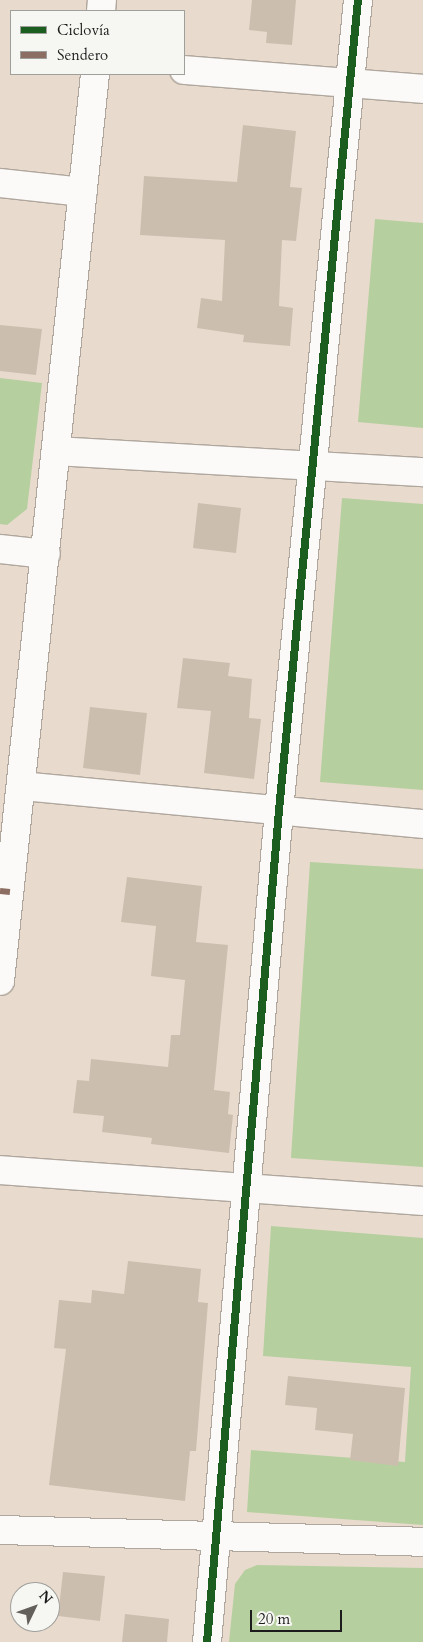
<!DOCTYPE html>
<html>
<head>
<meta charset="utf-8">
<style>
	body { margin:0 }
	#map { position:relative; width:423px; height:1642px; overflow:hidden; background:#e8dbcd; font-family:Cardo,serif }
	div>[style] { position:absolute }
	.green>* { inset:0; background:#b6cf9f }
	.building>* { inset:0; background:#ccbeaf }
	.roads { filter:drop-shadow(1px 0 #afa69d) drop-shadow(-1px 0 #afa69d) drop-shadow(0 1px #afa69d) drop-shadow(0 -1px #afa69d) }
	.minor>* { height:28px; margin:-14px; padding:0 14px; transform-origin:14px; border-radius:14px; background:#fcfaf8 }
	.quiet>* { height:6px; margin-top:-3px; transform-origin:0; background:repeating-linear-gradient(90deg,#8d6e63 0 12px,transparent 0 18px) }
	.cycleway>* { height:8px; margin:-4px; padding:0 4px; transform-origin:4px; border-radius:4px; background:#1b5e20 }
	span { translate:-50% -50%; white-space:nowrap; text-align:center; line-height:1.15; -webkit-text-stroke:5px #f6f6f2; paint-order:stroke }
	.legend { position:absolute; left:10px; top:10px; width:175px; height:65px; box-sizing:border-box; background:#f6f6f2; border:1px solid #9f9f9c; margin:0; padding:6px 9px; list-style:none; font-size:15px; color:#1c1c1c }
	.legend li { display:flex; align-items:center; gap:10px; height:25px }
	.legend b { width:25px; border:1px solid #9f9f9c }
	.north { position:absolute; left:10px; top:1582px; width:50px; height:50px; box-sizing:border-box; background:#f6f6f2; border:1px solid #9f9f9c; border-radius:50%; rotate:48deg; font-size:14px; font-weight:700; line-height:20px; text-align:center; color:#1c1c1c }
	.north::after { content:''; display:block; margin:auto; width:18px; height:22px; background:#635f5a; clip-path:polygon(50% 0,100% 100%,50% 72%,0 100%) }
	.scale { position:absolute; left:250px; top:1610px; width:92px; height:22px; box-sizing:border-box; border:2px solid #1c1c1c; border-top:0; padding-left:6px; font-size:15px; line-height:18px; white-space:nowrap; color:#1c1c1c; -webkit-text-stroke:4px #f6f6f2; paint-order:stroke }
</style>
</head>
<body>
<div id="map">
	<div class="green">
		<div style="clip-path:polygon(375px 219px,423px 223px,423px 428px,358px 422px)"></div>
		<div style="clip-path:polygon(0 378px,42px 383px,27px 509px,7px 525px,0 524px)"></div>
		<div style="clip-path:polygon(342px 498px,423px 504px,423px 790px,320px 782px)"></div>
		<div style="clip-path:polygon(310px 862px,423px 869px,423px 1167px,291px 1158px)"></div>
		<div style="clip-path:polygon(271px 1226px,423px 1238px,423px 1525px,247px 1512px,251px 1450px,405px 1462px,411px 1367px,263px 1356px)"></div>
		<div style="clip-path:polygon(257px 1565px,423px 1568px,423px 1642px,229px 1642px,235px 1584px,245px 1570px)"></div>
	</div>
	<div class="building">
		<div style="clip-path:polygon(252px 0,296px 0,292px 45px,266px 43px,267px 32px,249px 30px)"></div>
		<div style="clip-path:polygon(243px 125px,296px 131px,290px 187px,302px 188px,296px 241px,282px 240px,279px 306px,293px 308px,290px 346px,243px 342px,244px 335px,197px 328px,201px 298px,222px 301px,225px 240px,140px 235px,144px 176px,237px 182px)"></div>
		<div style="clip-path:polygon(0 325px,42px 329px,36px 375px,0 371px)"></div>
		<div style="clip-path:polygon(198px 503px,241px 508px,236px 553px,193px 548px)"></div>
		<div style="clip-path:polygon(183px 658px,230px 663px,228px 676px,252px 679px,249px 718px,261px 719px,254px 779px,204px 773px,211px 711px,177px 708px)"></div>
		<div style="clip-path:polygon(90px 707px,147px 713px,140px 775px,83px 768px)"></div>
		<div style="clip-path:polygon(127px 877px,202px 886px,196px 942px,228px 945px,214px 1090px,230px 1092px,228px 1114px,233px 1115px,229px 1153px,151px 1144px,152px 1138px,102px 1132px,104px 1116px,73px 1113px,77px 1080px,89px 1081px,91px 1059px,168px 1067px,171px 1035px,180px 1035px,185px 980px,151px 976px,156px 926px,121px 922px)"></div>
		<div style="clip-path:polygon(128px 1261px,201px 1269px,198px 1302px,208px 1303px,196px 1451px,190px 1451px,185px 1501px,49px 1485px,66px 1349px,54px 1348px,59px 1300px,91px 1303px,92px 1290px,124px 1294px)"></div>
		<div style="clip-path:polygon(288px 1376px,405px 1388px,398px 1466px,350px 1460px,353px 1434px,315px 1430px,317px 1408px,285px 1405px)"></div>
		<div style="clip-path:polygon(63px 1572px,105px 1576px,100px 1621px,58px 1616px)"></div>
		<div style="clip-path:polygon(125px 1614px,169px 1619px,167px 1642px,122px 1642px)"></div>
	</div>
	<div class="roads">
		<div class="minor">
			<div style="left:101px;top:11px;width:11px;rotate:-85deg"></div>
			<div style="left:184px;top:70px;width:240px;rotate:4.5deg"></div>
			<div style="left:0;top:183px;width:83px;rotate:6.2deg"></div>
			<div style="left:56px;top:451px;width:368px;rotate:3.3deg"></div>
			<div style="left:0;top:549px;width:46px;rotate:6.2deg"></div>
			<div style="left:21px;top:786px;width:404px;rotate:5.4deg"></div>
			<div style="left:0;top:981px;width:912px;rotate:-84.02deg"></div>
			<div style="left:0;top:1170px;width:424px;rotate:4.2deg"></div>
			<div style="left:0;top:1530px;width:423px;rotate:1.6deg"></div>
			<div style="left:207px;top:1642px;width:835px;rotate:-85.05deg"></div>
			<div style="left:279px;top:810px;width:814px;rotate:-84.43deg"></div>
		</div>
	</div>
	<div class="quiet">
		<div style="left:0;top:891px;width:10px;rotate:6deg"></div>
	</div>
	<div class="cycleway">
		<div style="left:207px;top:1642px;width:835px;rotate:-85.05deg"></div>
		<div style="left:279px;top:810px;width:814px;rotate:-84.43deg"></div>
	</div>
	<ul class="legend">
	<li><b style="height:6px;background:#1b5e20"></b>Ciclovía</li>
	<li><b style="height:6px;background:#8d6e63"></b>Sendero</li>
	</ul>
	<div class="north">N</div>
	<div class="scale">20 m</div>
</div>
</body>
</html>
